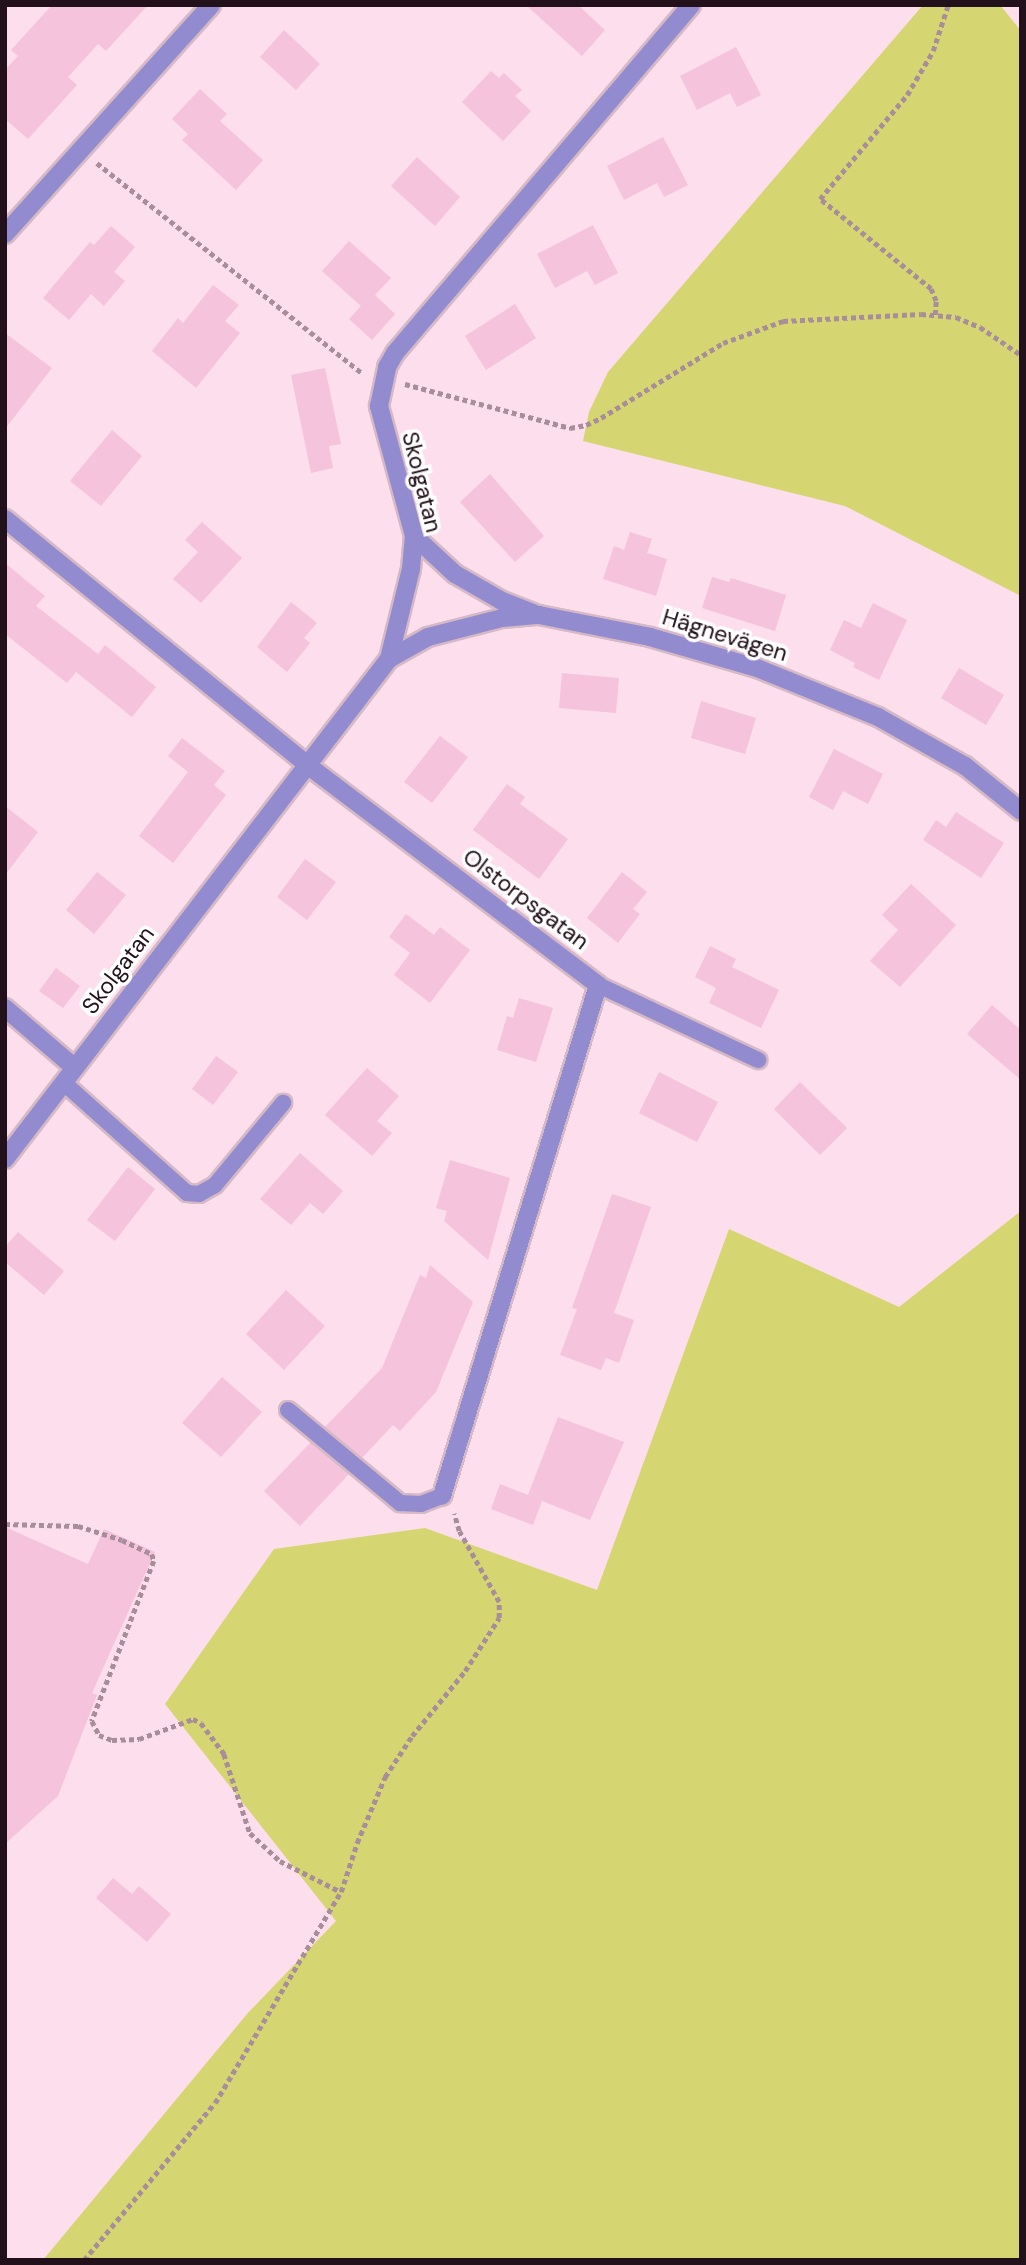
<!DOCTYPE html>
<html>
<head>
<meta charset="utf-8">
<style>
	body { margin:0 }
	#map { position:relative; width:1026px; height:2265px; overflow:hidden; background:#fddeec; font-family:"DM Sans",sans-serif }
	div>[style] { position:absolute }
	.green>* { inset:0; background:#d5d571 }
	.building>* { inset:0; background:#f5c3db }
	.path>* { height:4.5px; margin-top:-2.25px; transform-origin:0; background:repeating-linear-gradient(90deg,#a88e9a 0 5px,transparent 0 8.5px) }
	.roads { filter:drop-shadow(2px 0 #d6b9c6) drop-shadow(-2px 0 #d6b9c6) drop-shadow(0 2px #d6b9c6) drop-shadow(0 -2px #d6b9c6) }
	.service>* { height:16px; margin:-8px; padding:0 8px; transform-origin:8px; border-radius:8px; background:#938bcf }
	.minor>* { height:18px; margin:-9px; padding:0 9px; transform-origin:9px; border-radius:9px; background:#938bcf }
	.tertiary>* { height:18px; margin:-9px; padding:0 9px; transform-origin:9px; border-radius:9px; background:#938bcf }
	span { translate:-50% -50%; white-space:nowrap; text-align:center; line-height:1.15; -webkit-text-stroke:7px #fff; paint-order:stroke }
	.street-label { font-size:23px; color:#22111a }
	.frame { position:absolute; inset:0; border:7px solid #22111a; pointer-events:none }
</style>
</head>
<body>
<div id="map">
	<div class="green">
		<div style="clip-path:polygon(923px 5px,1000px 5px,1021px 31px,1021px 596px,845px 506px,583px 441px,589px 412px,608px 372px)"></div>
		<div style="clip-path:polygon(1021px 1211px,1021px 2260px,43px 2260px,247px 2014px,336px 1921px,165px 1704px,274px 1549px,425px 1528px,597px 1590px,729px 1229px,899px 1307px)"></div>
	</div>
	<div class="building">
		<div style="clip-path:polygon(52px 5px,148px 5px,106px 51px,98px 44px,68px 77px,77px 85px,28px 139px,5px 119px,5px 70px,18px 56px,11px 50px)"></div>
		<div style="clip-path:polygon(526px 5px,578px 5px,605px 30px,582px 56px)"></div>
		<div style="clip-path:polygon(284px 30px,320px 64px,296px 90px,260px 57px)"></div>
		<div style="clip-path:polygon(736px 47px,761px 95px,737px 107px,730px 93px,697px 110px,680px 76px)"></div>
		<div style="clip-path:polygon(491px 71px,499px 78px,504px 73px,522px 90px,515px 96px,531px 111px,503px 141px,462px 102px)"></div>
		<div style="clip-path:polygon(200px 89px,227px 114px,220px 121px,263px 160px,236px 190px,182px 140px,188px 134px,172px 119px)"></div>
		<div style="clip-path:polygon(663px 137px,688px 185px,664px 197px,657px 183px,624px 200px,607px 166px)"></div>
		<div style="clip-path:polygon(417px 157px,460px 197px,435px 226px,391px 186px)"></div>
		<div style="clip-path:polygon(593px 225px,618px 273px,595px 285px,587px 271px,555px 288px,537px 254px)"></div>
		<div style="clip-path:polygon(111px 226px,135px 247px,114px 272px,125px 281px,104px 306px,91px 294px,69px 320px,43px 298px,90px 242px,94px 245px)"></div>
		<div style="clip-path:polygon(349px 241px,391px 278px,375px 295px,395px 314px,372px 340px,349px 319px,361px 306px,322px 271px)"></div>
		<div style="clip-path:polygon(213px 285px,239px 305px,225px 321px,240px 333px,196px 388px,152px 351px,178px 318px,183px 323px)"></div>
		<div style="clip-path:polygon(515px 304px,536px 338px,486px 370px,465px 336px)"></div>
		<div style="clip-path:polygon(5px 333px,52px 368px,5px 429px)"></div>
		<div style="clip-path:polygon(325px 368px,341px 444px,329px 446px,333px 468px,311px 473px,291px 375px)"></div>
		<div style="clip-path:polygon(112px 430px,142px 456px,101px 506px,70px 481px)"></div>
		<div style="clip-path:polygon(490px 474px,544px 536px,515px 562px,460px 502px)"></div>
		<div style="clip-path:polygon(202px 522px,242px 558px,201px 603px,173px 579px,198px 552px,185px 540px)"></div>
		<div style="clip-path:polygon(630px 532px,652px 539px,647px 553px,667px 559px,656px 596px,603px 579px,614px 546px,624px 550px)"></div>
		<div style="clip-path:polygon(5px 563px,45px 596px,36px 606px,98px 654px,105px 645px,156px 687px,132px 717px,76px 672px,67px 683px,5px 634px)"></div>
		<div style="clip-path:polygon(712px 577px,729px 582px,731px 578px,786px 595px,775px 631px,702px 608px)"></div>
		<div style="clip-path:polygon(291px 602px,317px 623px,304px 638px,310px 643px,287px 672px,257px 647px)"></div>
		<div style="clip-path:polygon(873px 603px,907px 620px,879px 680px,853px 667px,855px 663px,830px 650px,844px 620px,861px 628px)"></div>
		<div style="clip-path:polygon(959px 668px,1004px 695px,986px 725px,941px 698px)"></div>
		<div style="clip-path:polygon(562px 673px,619px 678px,616px 713px,559px 708px)"></div>
		<div style="clip-path:polygon(701px 701px,756px 718px,745px 754px,691px 738px)"></div>
		<div style="clip-path:polygon(440px 736px,468px 757px,432px 803px,404px 782px)"></div>
		<div style="clip-path:polygon(182px 738px,225px 771px,214px 785px,226px 795px,173px 863px,139px 836px,188px 772px,168px 756px)"></div>
		<div style="clip-path:polygon(834px 749px,883px 774px,868px 804px,843px 791px,833px 810px,809px 797px)"></div>
		<div style="clip-path:polygon(507px 784px,525px 797px,520px 804px,568px 839px,539px 879px,473px 830px)"></div>
		<div style="clip-path:polygon(5px 806px,38px 832px,5px 875px)"></div>
		<div style="clip-path:polygon(956px 812px,1004px 843px,981px 878px,923px 840px,936px 820px,946px 827px)"></div>
		<div style="clip-path:polygon(305px 859px,336px 882px,307px 920px,277px 897px)"></div>
		<div style="clip-path:polygon(97px 872px,126px 895px,94px 934px,66px 910px)"></div>
		<div style="clip-path:polygon(622px 872px,647px 892px,633px 909px,640px 914px,618px 943px,587px 918px)"></div>
		<div style="clip-path:polygon(911px 884px,956px 925px,900px 987px,870px 961px,898px 930px,882px 915px)"></div>
		<div style="clip-path:polygon(406px 914px,434px 935px,440px 927px,470px 950px,430px 1003px,394px 975px,410px 953px,389px 937px)"></div>
		<div style="clip-path:polygon(710px 946px,736px 959px,732px 967px,779px 990px,761px 1028px,709px 1003px,716px 988px,695px 977px)"></div>
		<div style="clip-path:polygon(56px 968px,80px 986px,63px 1008px,39px 991px)"></div>
		<div style="clip-path:polygon(519px 998px,553px 1008px,536px 1062px,497px 1050px,507px 1016px,513px 1018px)"></div>
		<div style="clip-path:polygon(992px 1005px,1021px 1030px,1021px 1080px,967px 1034px)"></div>
		<div style="clip-path:polygon(216px 1056px,238px 1072px,213px 1105px,192px 1089px)"></div>
		<div style="clip-path:polygon(367px 1068px,399px 1096px,377px 1121px,392px 1133px,372px 1156px,325px 1115px)"></div>
		<div style="clip-path:polygon(659px 1072px,718px 1102px,697px 1142px,639px 1113px)"></div>
		<div style="clip-path:polygon(800px 1082px,847px 1128px,820px 1155px,774px 1109px)"></div>
		<div style="clip-path:polygon(300px 1153px,343px 1191px,323px 1214px,310px 1203px,291px 1225px,260px 1199px)"></div>
		<div style="clip-path:polygon(450px 1160px,510px 1178px,488px 1260px,444px 1221px,447px 1211px,436px 1208px)"></div>
		<div style="clip-path:polygon(128px 1167px,155px 1189px,115px 1241px,87px 1220px)"></div>
		<div style="clip-path:polygon(612px 1194px,651px 1207px,614px 1313px,634px 1320px,619px 1363px,606px 1358px,601px 1370px,560px 1355px,577px 1309px,572px 1308px)"></div>
		<div style="clip-path:polygon(18px 1232px,64px 1271px,44px 1295px,5px 1262px,5px 1247px)"></div>
		<div style="clip-path:polygon(430px 1265px,473px 1302px,436px 1392px,400px 1431px,393px 1425px,362px 1458px,325px 1427px,382px 1368px,420px 1275px,426px 1278px)"></div>
		<div style="clip-path:polygon(286px 1290px,325px 1326px,284px 1370px,246px 1334px)"></div>
		<div style="clip-path:polygon(222px 1377px,262px 1412px,221px 1457px,182px 1423px)"></div>
		<div style="clip-path:polygon(558px 1417px,624px 1442px,590px 1520px,542px 1501px,533px 1525px,491px 1509px,500px 1484px,528px 1495px)"></div>
		<div style="clip-path:polygon(311px 1442px,349px 1474px,300px 1526px,264px 1491px)"></div>
		<div style="clip-path:polygon(5px 1527px,88px 1564px,104px 1529px,155px 1552px,92px 1693px,97px 1695px,58px 1796px,5px 1844px)"></div>
		<div style="clip-path:polygon(113px 1878px,132px 1894px,139px 1886px,171px 1914px,147px 1942px,96px 1898px)"></div>
	</div>
	<div class="path">
		<div style="left:97px;top:163px;width:338px;rotate:38.4deg"></div>
		<div style="left:935px;top:315px;width:14px;rotate:-86deg"></div>
		<div style="left:936px;top:301px;width:13px;rotate:-113deg"></div>
		<div style="left:931px;top:289px;width:143px;rotate:-141deg"></div>
		<div style="left:820px;top:199px;width:136px;rotate:-50.1deg"></div>
		<div style="left:907px;top:95px;width:51px;rotate:-59.4deg"></div>
		<div style="left:933px;top:51px;width:48px;rotate:-71.9deg"></div>
		<div style="left:405px;top:384px;width:171px;rotate:14.9deg"></div>
		<div style="left:570px;top:428px;width:16px;rotate:-11deg"></div>
		<div style="left:586px;top:425px;width:17px;rotate:-25deg"></div>
		<div style="left:601px;top:418px;width:143px;rotate:-31.6deg"></div>
		<div style="left:723px;top:343px;width:64px;rotate:-20.1deg"></div>
		<div style="left:783px;top:321px;width:138px;rotate:-2.9deg"></div>
		<div style="left:921px;top:314px;width:35px;rotate:5deg"></div>
		<div style="left:956px;top:317px;width:26px;rotate:23deg"></div>
		<div style="left:980px;top:327px;width:50px;rotate:34.3deg"></div>
		<div style="left:5px;top:1524px;width:73px;rotate:1.6deg"></div>
		<div style="left:78px;top:1526px;width:46px;rotate:17.7deg"></div>
		<div style="left:122px;top:1540px;width:33px;rotate:25deg"></div>
		<div style="left:152px;top:1554px;width:7px;rotate:74deg"></div>
		<div style="left:154px;top:1561px;width:172px;rotate:111.2deg"></div>
		<div style="left:92px;top:1721px;width:16px;rotate:63deg"></div>
		<div style="left:99px;top:1735px;width:14px;rotate:21deg"></div>
		<div style="left:112px;top:1740px;width:27px;rotate:-2deg"></div>
		<div style="left:139px;top:1739px;width:58px;rotate:-20.3deg"></div>
		<div style="left:193px;top:1719px;width:9px;rotate:27deg"></div>
		<div style="left:201px;top:1723px;width:39px;rotate:53deg"></div>
		<div style="left:224px;top:1754px;width:83px;rotate:71.8deg"></div>
		<div style="left:250px;top:1833px;width:41px;rotate:43deg"></div>
		<div style="left:280px;top:1861px;width:68px;rotate:26.9deg"></div>
		<div style="left:84px;top:2260px;width:204px;rotate:-50.2deg"></div>
		<div style="left:215px;top:2103px;width:246px;rotate:-59.2deg"></div>
		<div style="left:341px;top:1892px;width:52px;rotate:-71.9deg"></div>
		<div style="left:357px;top:1843px;width:72px;rotate:-67deg"></div>
		<div style="left:385px;top:1777px;width:49px;rotate:-56.6deg"></div>
		<div style="left:412px;top:1736px;width:84px;rotate:-50.8deg"></div>
		<div style="left:465px;top:1671px;width:63px;rotate:-57.3deg"></div>
		<div style="left:499px;top:1618px;width:16px;rotate:-90deg"></div>
		<div style="left:499px;top:1602px;width:81px;rotate:-119.4deg"></div>
		<div style="left:459px;top:1531px;width:18px;rotate:-106deg"></div>
	</div>
	<div class="roads">
		<div class="service">
			<div style="left:598px;top:985px;width:177px;rotate:25.1deg"></div>
			<div style="left:64px;top:1083px;width:165px;rotate:41.8deg"></div>
			<div style="left:187px;top:1193px;width:12px;rotate:5deg"></div>
			<div style="left:199px;top:1194px;width:18px;rotate:-29deg"></div>
			<div style="left:215px;top:1185px;width:107px;rotate:-50.3deg"></div>
			<div style="left:288px;top:1410px;width:146px;rotate:39.7deg"></div>
			<div style="left:400px;top:1503px;width:21px;rotate:3deg"></div>
			<div style="left:421px;top:1504px;width:22px;rotate:-21deg"></div>
		</div>
		<div class="minor">
			<div style="left:5px;top:519px;width:388px;rotate:39.1deg"></div>
			<div style="left:306px;top:764px;width:366px;rotate:37.1deg"></div>
			<div style="left:598px;top:985px;width:534px;rotate:106.98deg"></div>
			<div style="left:414px;top:536px;width:56px;rotate:42.8deg"></div>
			<div style="left:455px;top:574px;width:54px;rotate:29.9deg"></div>
			<div style="left:502px;top:601px;width:33px;rotate:21deg"></div>
			<div style="left:389px;top:659px;width:45px;rotate:-29.4deg"></div>
			<div style="left:428px;top:637px;width:76px;rotate:-14.4deg"></div>
			<div style="left:502px;top:618px;width:37px;rotate:-5deg"></div>
			<div style="left:539px;top:615px;width:113px;rotate:11.2deg"></div>
			<div style="left:650px;top:637px;width:111px;rotate:16.2deg"></div>
			<div style="left:757px;top:668px;width:131px;rotate:22deg"></div>
			<div style="left:878px;top:717px;width:100px;rotate:29.4deg"></div>
			<div style="left:965px;top:766px;width:72px;rotate:38.8deg"></div>
			<div style="left:5px;top:1008px;width:92px;rotate:40.6deg"></div>
			<div style="left:5px;top:1159px;width:630px;rotate:-52.48deg"></div>
			<div style="left:389px;top:659px;width:93px;rotate:-76.3deg"></div>
			<div style="left:411px;top:569px;width:33px;rotate:-85deg"></div>
			<div style="left:414px;top:536px;width:135px;rotate:-105.1deg"></div>
			<div style="left:379px;top:406px;width:40px;rotate:-78deg"></div>
			<div style="left:387px;top:367px;width:16px;rotate:-60deg"></div>
			<div style="left:395px;top:353px;width:457px;rotate:-49.6deg"></div>
		</div>
		<div class="tertiary">
			<div style="left:5px;top:234px;width:308px;rotate:-48deg"></div>
		</div>
	</div>
	<div class="street-label">
		<span style="left:422px;top:482px;rotate:76deg">Skolgatan</span>
		<span style="left:725px;top:635px;rotate:17deg">Hägnevägen</span>
		<span style="left:526px;top:899px;rotate:37deg">Olstorpsgatan</span>
		<span style="left:118px;top:970px;rotate:-53deg">Skolgatan</span>
	</div>
	<div class="frame"></div>
</div>
</body>
</html>
